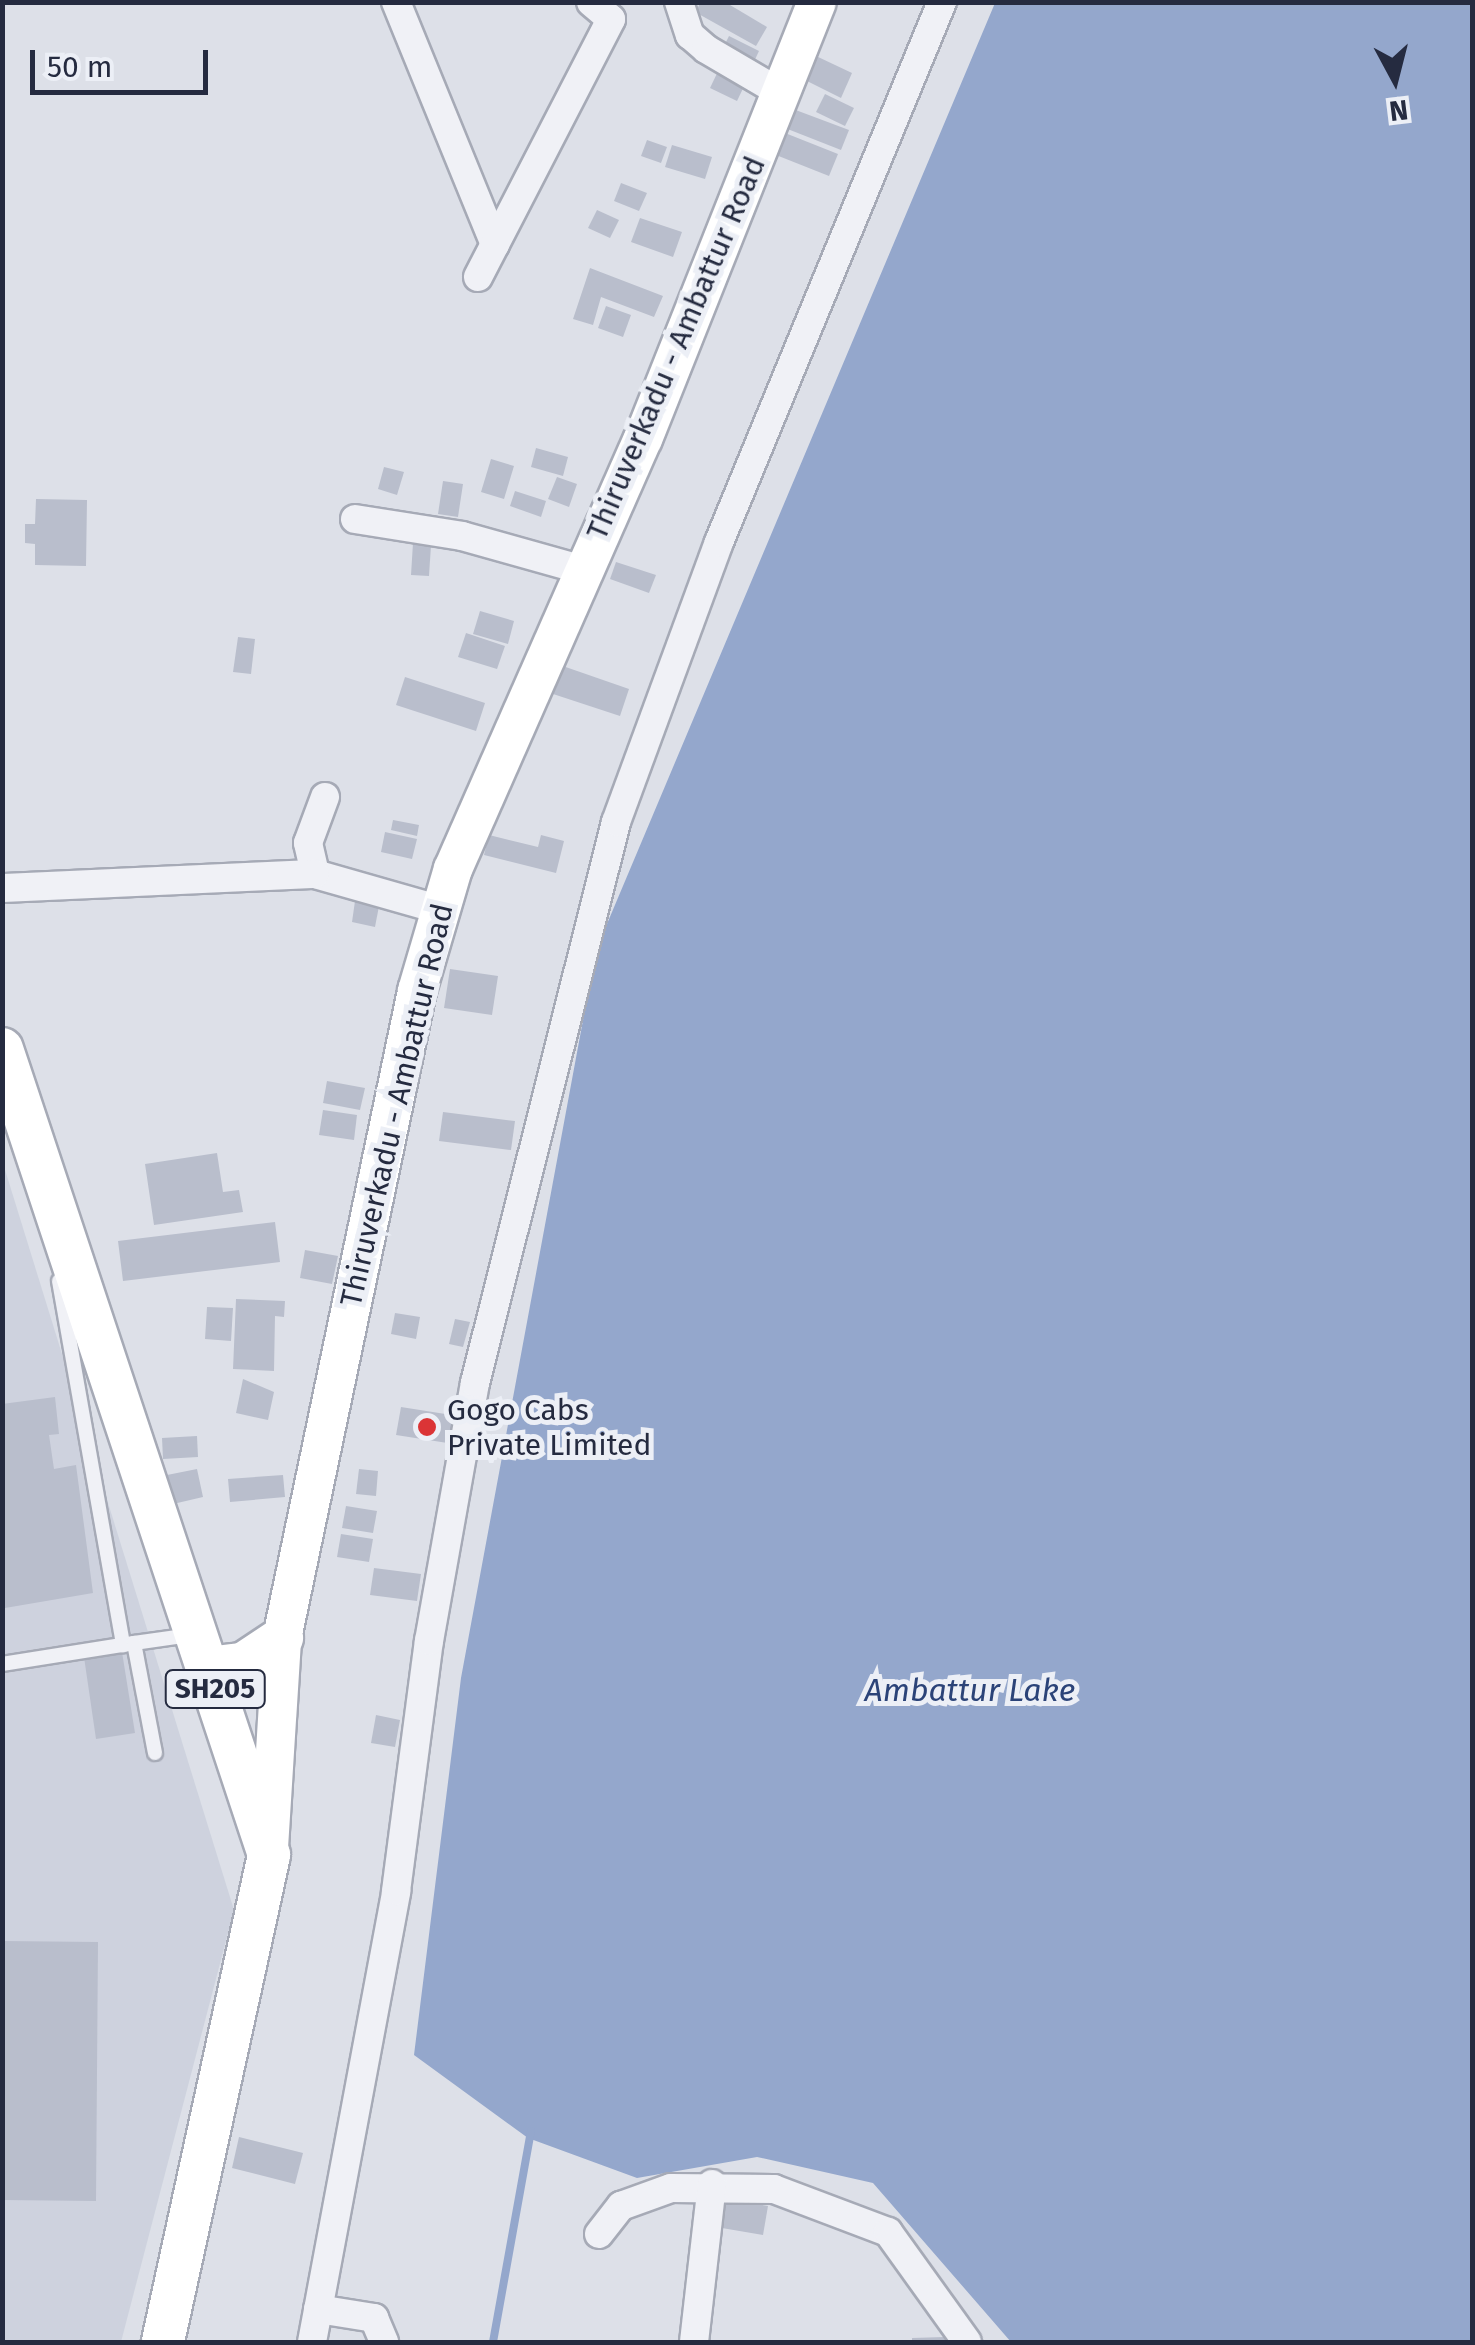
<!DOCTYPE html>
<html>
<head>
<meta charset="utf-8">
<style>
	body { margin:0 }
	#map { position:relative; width:1475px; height:2345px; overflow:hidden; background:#dde0e8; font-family:"Fira Sans",sans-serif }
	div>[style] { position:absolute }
	.built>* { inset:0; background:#ced2de }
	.water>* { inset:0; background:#94a7cc }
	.stream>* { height:8px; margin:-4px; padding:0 4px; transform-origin:4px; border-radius:4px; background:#94a7cc }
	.building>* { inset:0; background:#b9becc }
	.roads { filter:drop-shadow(2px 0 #a6aab6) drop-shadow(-2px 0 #a6aab6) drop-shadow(0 2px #a6aab6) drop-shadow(0 -2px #a6aab6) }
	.lane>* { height:14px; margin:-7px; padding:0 7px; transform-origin:7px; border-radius:7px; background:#f0f1f6 }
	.street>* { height:28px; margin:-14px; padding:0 14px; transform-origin:14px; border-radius:14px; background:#f0f1f6 }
	.secondary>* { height:38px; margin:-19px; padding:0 19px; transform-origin:19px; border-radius:19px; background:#fff }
	.primary>* { height:42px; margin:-21px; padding:0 21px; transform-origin:21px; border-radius:21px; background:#fff }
	.dots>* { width:28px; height:28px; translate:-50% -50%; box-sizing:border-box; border:5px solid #eceff6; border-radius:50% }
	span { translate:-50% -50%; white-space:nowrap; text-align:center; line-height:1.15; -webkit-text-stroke:10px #eceff6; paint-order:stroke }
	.shield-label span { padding:2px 8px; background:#eceff6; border:2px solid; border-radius:8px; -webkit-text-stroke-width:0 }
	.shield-label { font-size:28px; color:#252b40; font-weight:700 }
	.street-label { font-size:30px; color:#252b40 }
	.poi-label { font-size:30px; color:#252b40 }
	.left { translate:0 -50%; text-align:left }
	.water-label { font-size:32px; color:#2b4378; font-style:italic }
	.frame { position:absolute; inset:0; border:5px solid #252b40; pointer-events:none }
	.north { position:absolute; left:1345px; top:30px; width:100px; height:100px; -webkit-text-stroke:8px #eceff6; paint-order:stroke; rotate:173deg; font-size:28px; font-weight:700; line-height:40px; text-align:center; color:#252b40 }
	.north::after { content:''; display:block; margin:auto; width:35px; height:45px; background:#252b40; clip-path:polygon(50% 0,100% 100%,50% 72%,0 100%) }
	.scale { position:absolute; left:30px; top:50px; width:178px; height:45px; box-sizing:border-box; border:5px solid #252b40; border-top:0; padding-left:12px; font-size:30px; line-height:35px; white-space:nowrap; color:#252b40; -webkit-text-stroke:8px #eceff6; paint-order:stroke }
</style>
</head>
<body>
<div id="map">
	<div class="built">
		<div style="clip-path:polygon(2px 1160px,234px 1910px,121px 2342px,3px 2342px)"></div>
	</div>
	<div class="water">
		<div style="clip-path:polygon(995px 3px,1472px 3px,1472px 2342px,1011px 2342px,873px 2183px,757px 2157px,637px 2178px,528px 2138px,414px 2055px,461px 1678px,596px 950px)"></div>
	</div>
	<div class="stream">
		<div style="left:493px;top:2342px;width:214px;rotate:-79.8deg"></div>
	</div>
	<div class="building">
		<div style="clip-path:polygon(701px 2px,725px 2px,767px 27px,756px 46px,695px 12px)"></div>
		<div style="clip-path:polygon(729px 36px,759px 51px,750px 70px,719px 56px)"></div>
		<div style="clip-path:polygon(816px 56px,852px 73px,841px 98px,805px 80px)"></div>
		<div style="clip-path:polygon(722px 63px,749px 76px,737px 101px,710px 88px)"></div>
		<div style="clip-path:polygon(825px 94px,854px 108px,845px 126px,816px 112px)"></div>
		<div style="clip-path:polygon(793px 109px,849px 130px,841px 150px,785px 128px)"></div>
		<div style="clip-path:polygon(780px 131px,838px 154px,829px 176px,771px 153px)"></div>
		<div style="clip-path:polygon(647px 140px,667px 147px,661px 163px,641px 156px)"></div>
		<div style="clip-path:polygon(672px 145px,712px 157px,705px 179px,665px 167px)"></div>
		<div style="clip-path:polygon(621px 183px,647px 193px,639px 211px,614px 201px)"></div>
		<div style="clip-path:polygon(597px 210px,619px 220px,610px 238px,588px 228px)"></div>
		<div style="clip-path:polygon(640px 218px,682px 232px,673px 257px,631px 242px)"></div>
		<div style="clip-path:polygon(590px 268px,663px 296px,654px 317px,601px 297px,593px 325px,573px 319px)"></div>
		<div style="clip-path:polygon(606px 306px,631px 315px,623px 337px,598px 328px)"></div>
		<div style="clip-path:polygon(536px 448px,568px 457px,563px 476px,531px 467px)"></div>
		<div style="clip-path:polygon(491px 459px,514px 466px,504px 499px,481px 492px)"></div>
		<div style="clip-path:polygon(384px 467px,404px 472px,397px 495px,378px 489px)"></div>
		<div style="clip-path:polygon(557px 477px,577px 484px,569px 507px,548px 499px)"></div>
		<div style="clip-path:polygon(443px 481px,463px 484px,458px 517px,438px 514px)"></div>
		<div style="clip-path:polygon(515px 491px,546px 501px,541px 517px,510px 506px)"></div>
		<div style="clip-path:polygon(36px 499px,87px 500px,86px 566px,35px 565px,35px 544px,25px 543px,25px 524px,35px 524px)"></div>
		<div style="clip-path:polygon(413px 543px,431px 545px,429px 576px,411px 575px)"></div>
		<div style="clip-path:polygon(616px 562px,656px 575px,649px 593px,610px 579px)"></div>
		<div style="clip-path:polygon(480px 611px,514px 621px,508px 644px,473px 634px)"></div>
		<div style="clip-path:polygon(466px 633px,505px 646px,497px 669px,458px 657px)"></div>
		<div style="clip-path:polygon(238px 637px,255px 639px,251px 674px,233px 672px)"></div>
		<div style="clip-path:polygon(557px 664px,629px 689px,620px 716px,547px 692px)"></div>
		<div style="clip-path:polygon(405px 677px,485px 703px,476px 731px,396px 705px)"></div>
		<div style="clip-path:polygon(393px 820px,419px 825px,417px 836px,391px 830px)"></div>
		<div style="clip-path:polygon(385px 832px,417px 839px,412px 859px,381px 852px)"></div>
		<div style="clip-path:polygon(489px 835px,538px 847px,541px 835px,564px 841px,556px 873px,484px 855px)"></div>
		<div style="clip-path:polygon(355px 901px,379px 906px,375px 927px,352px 922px)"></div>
		<div style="clip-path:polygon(450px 969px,498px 976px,492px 1015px,444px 1008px)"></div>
		<div style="clip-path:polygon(327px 1081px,365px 1088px,360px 1110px,323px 1103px)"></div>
		<div style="clip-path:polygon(323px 1110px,357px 1115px,354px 1140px,319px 1135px)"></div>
		<div style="clip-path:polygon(443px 1112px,515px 1121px,511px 1150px,439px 1141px)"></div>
		<div style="clip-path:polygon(217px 1153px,223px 1192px,239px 1190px,243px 1212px,154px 1225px,145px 1164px)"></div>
		<div style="clip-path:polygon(275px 1222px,280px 1262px,123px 1281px,118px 1241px)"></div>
		<div style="clip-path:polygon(305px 1250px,338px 1256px,332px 1284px,300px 1278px)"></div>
		<div style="clip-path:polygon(236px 1299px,285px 1301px,284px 1317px,275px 1316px,274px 1371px,233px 1369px)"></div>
		<div style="clip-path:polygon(207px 1307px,233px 1308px,231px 1341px,205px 1339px)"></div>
		<div style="clip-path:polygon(395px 1313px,420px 1317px,416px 1339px,391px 1334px)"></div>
		<div style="clip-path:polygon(455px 1319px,470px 1322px,463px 1347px,449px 1344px)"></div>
		<div style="clip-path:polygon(243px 1379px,274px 1392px,268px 1420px,236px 1413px)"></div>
		<div style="clip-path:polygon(55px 1397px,59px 1434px,49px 1435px,54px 1469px,76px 1465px,93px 1593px,5px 1608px,2px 1404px)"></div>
		<div style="clip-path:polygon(401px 1407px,458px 1416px,454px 1444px,396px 1435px)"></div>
		<div style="clip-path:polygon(197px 1436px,198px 1457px,163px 1459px,162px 1438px)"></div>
		<div style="clip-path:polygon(197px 1469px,203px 1497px,173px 1504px,167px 1475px)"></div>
		<div style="clip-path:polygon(359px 1469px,378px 1471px,376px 1496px,356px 1494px)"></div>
		<div style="clip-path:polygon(283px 1475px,285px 1497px,230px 1502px,228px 1479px)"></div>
		<div style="clip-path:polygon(346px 1506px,377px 1511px,373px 1533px,342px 1528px)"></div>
		<div style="clip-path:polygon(341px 1534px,373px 1539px,369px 1562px,337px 1557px)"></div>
		<div style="clip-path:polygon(374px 1568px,421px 1574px,417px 1601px,370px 1595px)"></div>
		<div style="clip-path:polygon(122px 1652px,135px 1733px,96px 1739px,84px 1657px)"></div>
		<div style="clip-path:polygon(376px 1715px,400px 1720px,395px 1747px,371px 1743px)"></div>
		<div style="clip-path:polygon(2px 1941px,98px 1942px,96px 2201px,2px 2200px)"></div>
		<div style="clip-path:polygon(239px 2137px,303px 2153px,295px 2184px,232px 2168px)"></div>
		<div style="clip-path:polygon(721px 2198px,768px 2206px,763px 2235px,716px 2227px)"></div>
		<div style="clip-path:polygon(945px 2337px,945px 2342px,912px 2342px,912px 2338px)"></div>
	</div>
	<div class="roads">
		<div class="lane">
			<div style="left:59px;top:1281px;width:370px;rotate:80deg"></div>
			<div style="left:134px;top:1643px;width:58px;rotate:-8deg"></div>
			<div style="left:2px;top:1664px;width:134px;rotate:-9deg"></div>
			<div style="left:134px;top:1643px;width:112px;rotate:79.2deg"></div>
		</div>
		<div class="street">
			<div style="left:396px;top:2px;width:262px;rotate:67.8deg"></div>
			<div style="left:679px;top:2px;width:35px;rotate:72deg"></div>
			<div style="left:690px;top:35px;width:21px;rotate:41deg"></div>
			<div style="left:706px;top:49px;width:87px;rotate:30.4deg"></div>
			<div style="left:478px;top:277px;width:290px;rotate:-62.7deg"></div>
			<div style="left:611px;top:19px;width:26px;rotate:-140deg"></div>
			<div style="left:355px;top:519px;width:108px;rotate:9deg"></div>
			<div style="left:462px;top:536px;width:126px;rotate:15.7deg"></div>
			<div style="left:325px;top:797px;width:49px;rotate:110.3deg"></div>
			<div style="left:308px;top:843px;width:32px;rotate:77deg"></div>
			<div style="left:315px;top:874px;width:131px;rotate:15.9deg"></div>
			<div style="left:2px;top:888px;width:313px;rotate:-2.6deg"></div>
			<div style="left:599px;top:2234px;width:36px;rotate:-52deg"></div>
			<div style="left:621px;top:2206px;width:53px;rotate:-19.8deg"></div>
			<div style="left:671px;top:2188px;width:103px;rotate:0.6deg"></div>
			<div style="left:774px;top:2189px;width:122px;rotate:20.7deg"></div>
			<div style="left:888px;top:2232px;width:135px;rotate:54.3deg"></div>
			<div style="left:318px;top:2309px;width:57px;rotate:9.1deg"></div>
			<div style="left:374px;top:2318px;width:26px;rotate:67deg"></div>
			<div style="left:312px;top:2342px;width:459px;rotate:-79.4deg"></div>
			<div style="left:396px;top:1891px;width:252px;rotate:-82.5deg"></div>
			<div style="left:429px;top:1641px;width:262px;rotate:-79.9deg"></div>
			<div style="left:475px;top:1383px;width:578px;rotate:-75.89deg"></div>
			<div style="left:616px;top:822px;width:298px;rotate:-69.8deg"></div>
			<div style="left:719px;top:542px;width:584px;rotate:-67.56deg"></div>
			<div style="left:694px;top:2342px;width:159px;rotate:-83.5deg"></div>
		</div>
		<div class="secondary">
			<div style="left:269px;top:1847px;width:209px;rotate:-86.4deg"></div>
			<div style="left:282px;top:1638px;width:661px;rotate:-78.21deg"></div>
			<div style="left:417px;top:991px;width:127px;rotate:-73.6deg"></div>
			<div style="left:453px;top:869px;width:470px;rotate:-66.2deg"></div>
			<div style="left:643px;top:439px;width:470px;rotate:-68.3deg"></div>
		</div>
		<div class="primary">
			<div style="left:2px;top:1049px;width:849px;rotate:71.67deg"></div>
			<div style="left:269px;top:1855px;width:498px;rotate:102.3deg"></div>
			<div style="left:208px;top:1668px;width:35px;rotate:-7deg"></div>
			<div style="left:243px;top:1664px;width:47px;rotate:-33.7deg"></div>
		</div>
	</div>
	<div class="dots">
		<div style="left:427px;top:1427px;background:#db3436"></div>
	</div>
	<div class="shield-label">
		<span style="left:215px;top:1689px">SH205</span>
	</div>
	<div class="street-label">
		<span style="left:676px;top:348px;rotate:-67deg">Thiruverkadu - Ambattur Road</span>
		<span style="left:397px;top:1105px;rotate:-77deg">Thiruverkadu - Ambattur Road</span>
	</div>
	<div class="poi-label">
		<span class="left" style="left:447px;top:1427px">Gogo Cabs<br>Private Limited</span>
	</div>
	<div class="water-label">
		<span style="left:970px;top:1690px">Ambattur Lake</span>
	</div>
	<div class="frame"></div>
	<div class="north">N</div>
	<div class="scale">50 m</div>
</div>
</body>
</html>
